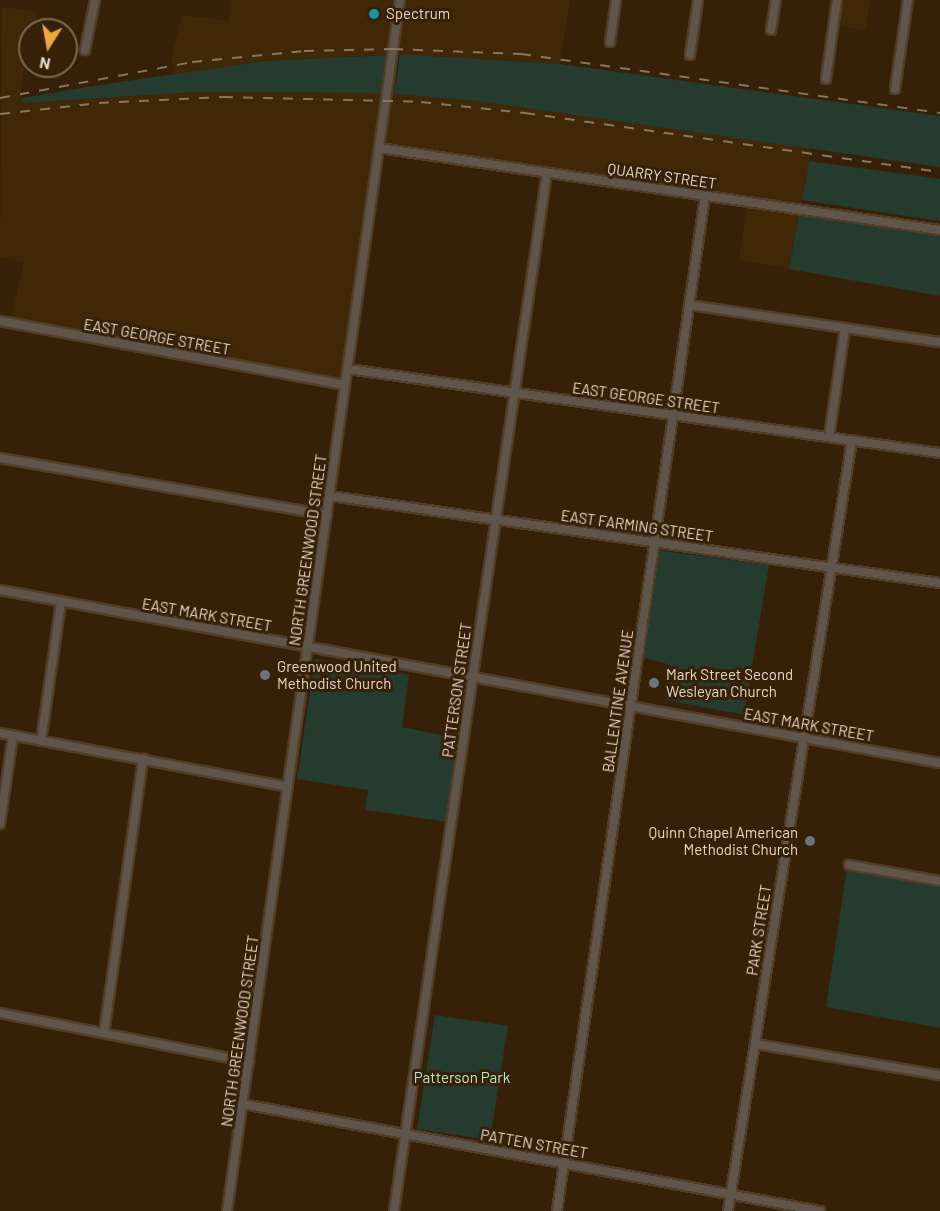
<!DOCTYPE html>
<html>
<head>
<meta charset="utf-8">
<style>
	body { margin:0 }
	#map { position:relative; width:940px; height:1211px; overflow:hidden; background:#362108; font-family:Barlow,sans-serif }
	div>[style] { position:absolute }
	.built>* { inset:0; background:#402706 }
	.green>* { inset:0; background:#243b2d }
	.roads { filter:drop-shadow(2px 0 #523e27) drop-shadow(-2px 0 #523e27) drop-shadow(0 2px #523e27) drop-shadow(0 -2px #523e27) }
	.street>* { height:8px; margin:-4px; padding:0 4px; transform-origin:4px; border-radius:4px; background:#5f554a }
	.rail>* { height:2px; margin-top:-1px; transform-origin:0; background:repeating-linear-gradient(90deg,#877662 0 10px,transparent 0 20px) }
	.dots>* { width:16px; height:16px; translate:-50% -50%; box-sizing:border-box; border:3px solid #362108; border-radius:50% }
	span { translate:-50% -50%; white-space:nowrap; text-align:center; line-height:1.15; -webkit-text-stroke:6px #362108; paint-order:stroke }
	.poi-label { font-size:15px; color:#e4d6c8 }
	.left { translate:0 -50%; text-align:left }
	.right { translate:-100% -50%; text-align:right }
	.street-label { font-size:15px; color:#e4d6c8 }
	.park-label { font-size:15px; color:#b4e7c6 }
	.north { position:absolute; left:18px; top:18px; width:60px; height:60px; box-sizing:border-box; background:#362108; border:2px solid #7c6955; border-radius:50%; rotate:191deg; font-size:16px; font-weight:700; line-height:24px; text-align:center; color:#e4d6c8 }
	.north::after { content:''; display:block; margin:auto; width:21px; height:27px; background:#eca93a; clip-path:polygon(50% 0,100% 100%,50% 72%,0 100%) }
</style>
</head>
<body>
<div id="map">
	<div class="built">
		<div style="clip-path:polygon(232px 0,570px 0,560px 64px,400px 54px,265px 61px,175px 74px,171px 59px,182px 15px,228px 21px)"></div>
		<div style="clip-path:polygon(837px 0,870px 0,866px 30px,832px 26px)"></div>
		<div style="clip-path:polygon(2px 7px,37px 12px,33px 30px,30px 30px,21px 88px,23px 103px,196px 92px,371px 92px,476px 101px,811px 148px,789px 269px,739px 260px,748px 197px,380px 147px,346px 386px,10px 324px,24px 262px,0 257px)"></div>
	</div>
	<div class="green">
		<div style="clip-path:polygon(400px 54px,560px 64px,940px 116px,940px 167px,476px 101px,394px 94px)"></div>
		<div style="clip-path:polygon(389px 55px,382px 93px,196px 92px,23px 103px,22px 98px,99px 85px,265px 61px)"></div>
		<div style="clip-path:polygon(809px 161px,940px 179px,940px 221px,802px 200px)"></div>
		<div style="clip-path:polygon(800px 209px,940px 231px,940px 296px,789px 269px)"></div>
		<div style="clip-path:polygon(656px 550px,769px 565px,744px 715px,666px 700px,671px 665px,641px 657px)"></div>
		<div style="clip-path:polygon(315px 659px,409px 675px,402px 727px,460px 739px,448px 822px,365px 810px,368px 790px,297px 779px)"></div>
		<div style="clip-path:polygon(847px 868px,940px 885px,940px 1028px,826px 1007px)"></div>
		<div style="clip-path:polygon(435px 1015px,508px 1026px,490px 1140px,417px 1129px)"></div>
	</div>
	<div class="roads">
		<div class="street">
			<div style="left:771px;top:30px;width:30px;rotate:-81deg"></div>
			<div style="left:610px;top:42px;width:42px;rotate:-81.9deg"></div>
			<div style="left:85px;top:50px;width:51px;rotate:-78.7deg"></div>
			<div style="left:690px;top:55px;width:56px;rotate:-81.7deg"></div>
			<div style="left:826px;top:79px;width:80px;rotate:-82.1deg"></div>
			<div style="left:895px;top:89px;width:90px;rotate:-81.7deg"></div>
			<div style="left:379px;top:148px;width:567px;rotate:8.32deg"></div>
			<div style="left:689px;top:305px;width:254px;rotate:8.4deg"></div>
			<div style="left:0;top:321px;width:351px;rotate:10.5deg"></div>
			<div style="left:348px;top:369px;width:598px;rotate:8.08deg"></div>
			<div style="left:829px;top:437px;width:110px;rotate:-81.6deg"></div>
			<div style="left:0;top:458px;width:332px;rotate:9.9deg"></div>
			<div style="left:330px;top:496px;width:616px;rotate:8.12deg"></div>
			<div style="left:0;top:590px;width:956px;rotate:10.43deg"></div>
			<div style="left:0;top:733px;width:293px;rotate:10.6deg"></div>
			<div style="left:41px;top:741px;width:140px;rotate:-81.8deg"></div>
			<div style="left:0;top:824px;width:89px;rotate:-81.6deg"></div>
			<div style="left:849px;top:865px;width:92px;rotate:10deg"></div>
			<div style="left:0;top:1013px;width:254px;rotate:11.1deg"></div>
			<div style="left:104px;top:1033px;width:277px;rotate:-81.9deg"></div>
			<div style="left:756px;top:1044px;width:187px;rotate:9.6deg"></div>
			<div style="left:243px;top:1104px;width:587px;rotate:10.51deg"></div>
			<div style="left:227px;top:1211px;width:1223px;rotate:-81.87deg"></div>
			<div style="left:394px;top:1211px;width:1049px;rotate:-81.62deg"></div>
			<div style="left:557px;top:1211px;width:1026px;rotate:-81.7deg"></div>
			<div style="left:728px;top:1211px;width:781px;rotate:-80.86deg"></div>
		</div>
	</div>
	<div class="rail">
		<div style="left:0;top:98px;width:195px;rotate:-10.6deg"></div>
		<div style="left:192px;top:62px;width:113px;rotate:-5.6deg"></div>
		<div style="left:304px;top:51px;width:89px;rotate:-1.3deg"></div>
		<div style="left:393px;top:49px;width:128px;rotate:2.2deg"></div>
		<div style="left:521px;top:54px;width:423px;rotate:8deg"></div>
		<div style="left:0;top:114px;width:100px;rotate:-6.3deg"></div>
		<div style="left:99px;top:103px;width:124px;rotate:-2.8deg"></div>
		<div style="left:223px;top:97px;width:198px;rotate:1.4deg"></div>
		<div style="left:421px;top:102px;width:105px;rotate:6deg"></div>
		<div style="left:525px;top:113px;width:419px;rotate:8.1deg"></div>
	</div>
	<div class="dots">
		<div style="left:374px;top:14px;background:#0f9aa8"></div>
		<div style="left:265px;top:675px;background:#6b7280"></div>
		<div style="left:654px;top:683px;background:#6b7280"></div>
		<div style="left:810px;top:841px;background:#6b7280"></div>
	</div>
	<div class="poi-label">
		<span class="left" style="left:386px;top:14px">Spectrum</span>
		<span class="left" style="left:277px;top:675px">Greenwood United<br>Methodist Church</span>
		<span class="left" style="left:666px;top:683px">Mark Street Second<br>Wesleyan Church</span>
		<span class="right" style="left:798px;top:841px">Quinn Chapel American<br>Methodist Church</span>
	</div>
	<div class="street-label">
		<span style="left:662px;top:176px;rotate:8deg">QUARRY STREET</span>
		<span style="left:157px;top:337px;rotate:10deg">EAST GEORGE STREET</span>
		<span style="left:646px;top:398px;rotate:8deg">EAST GEORGE STREET</span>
		<span style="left:637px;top:526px;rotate:8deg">EAST FARMING STREET</span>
		<span style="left:308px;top:550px;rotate:-82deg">NORTH GREENWOOD STREET</span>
		<span style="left:207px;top:615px;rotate:10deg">EAST MARK STREET</span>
		<span style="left:457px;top:690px;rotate:-82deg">PATTERSON STREET</span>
		<span style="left:618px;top:701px;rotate:-82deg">BALLENTINE AVENUE</span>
		<span style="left:809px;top:725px;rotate:10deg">EAST MARK STREET</span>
		<span style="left:759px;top:930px;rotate:-81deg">PARK STREET</span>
		<span style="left:240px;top:1031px;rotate:-82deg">NORTH GREENWOOD STREET</span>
		<span style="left:534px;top:1144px;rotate:10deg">PATTEN STREET</span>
	</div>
	<div class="park-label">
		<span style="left:462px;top:1078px">Patterson Park</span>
	</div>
	<div class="north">N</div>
</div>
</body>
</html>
